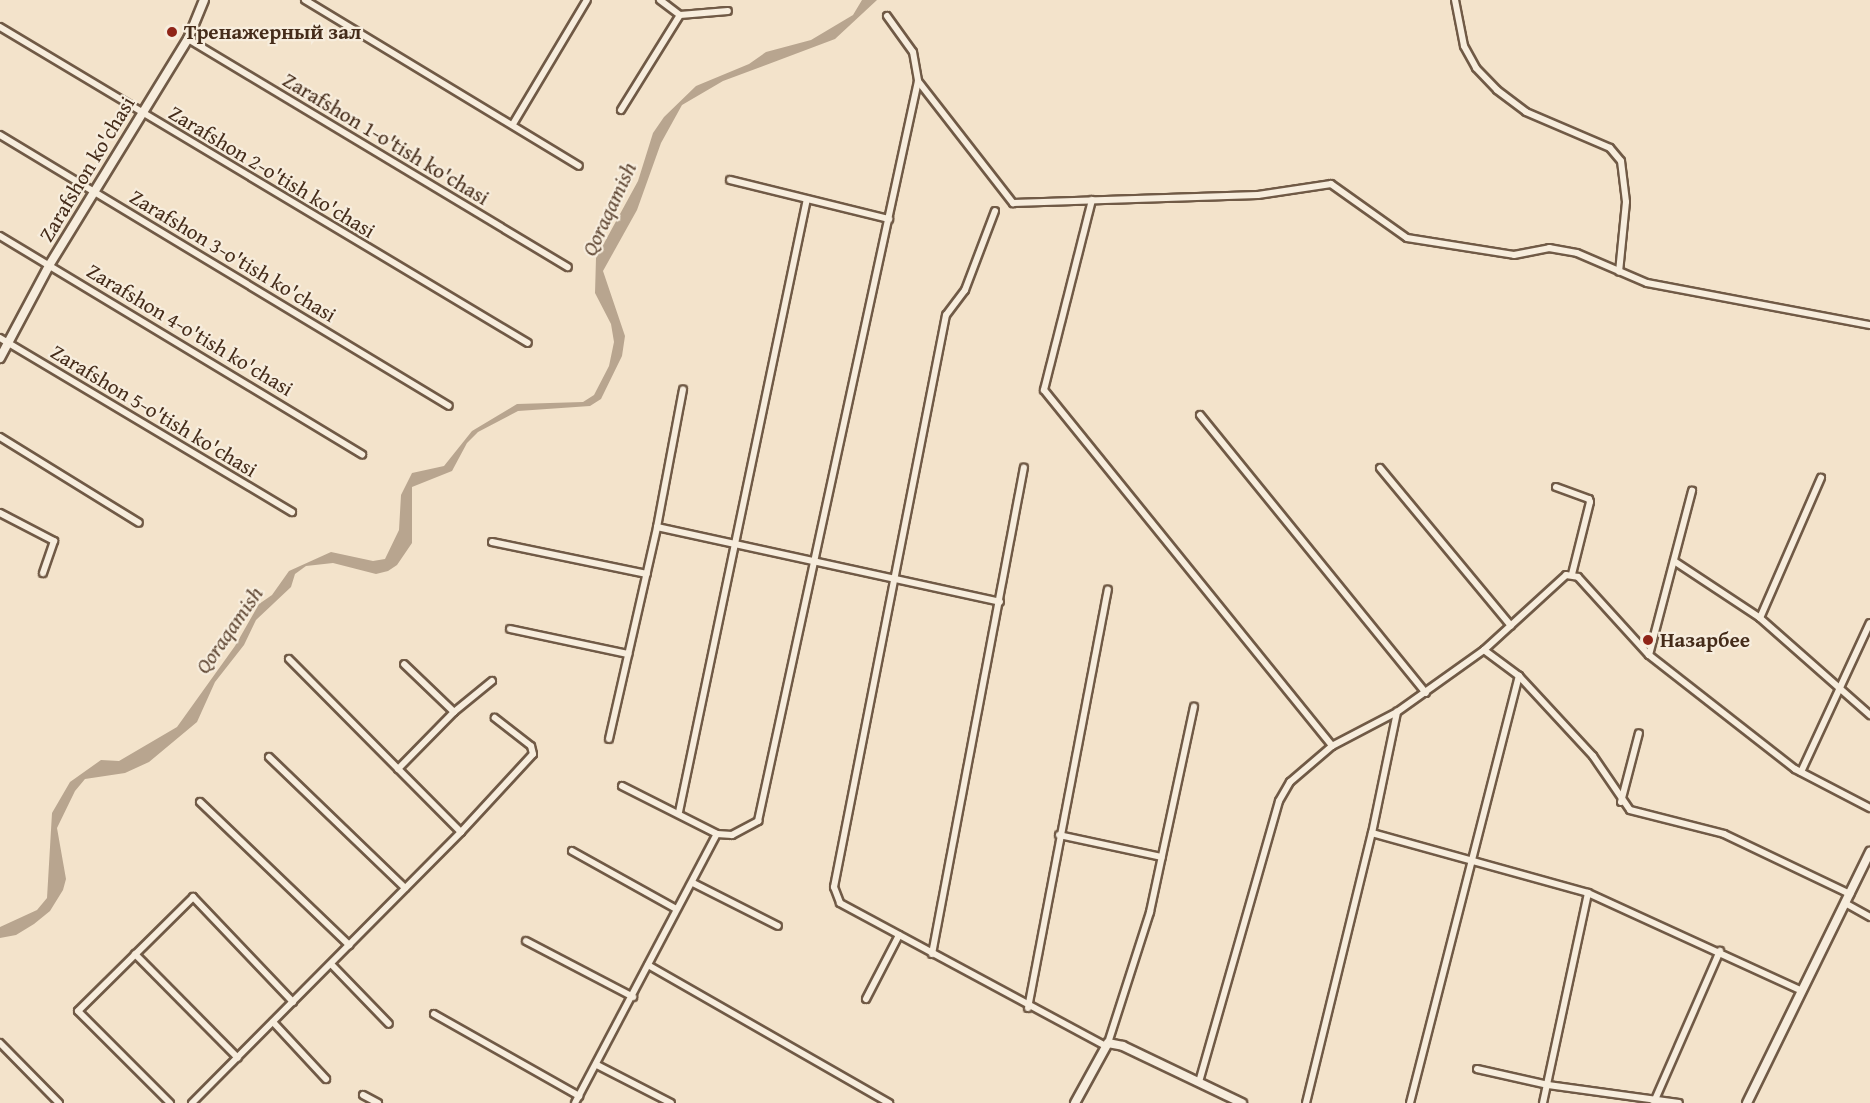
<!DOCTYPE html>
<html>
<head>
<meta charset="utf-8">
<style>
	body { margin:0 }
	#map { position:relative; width:1870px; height:1103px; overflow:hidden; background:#f3e3cb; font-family:"Gentium Book Plus",serif }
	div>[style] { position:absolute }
	.water>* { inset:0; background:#b8a58f }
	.roads { filter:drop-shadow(2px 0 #705a46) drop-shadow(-2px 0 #705a46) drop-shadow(0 2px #705a46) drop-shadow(0 -2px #705a46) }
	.street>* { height:6px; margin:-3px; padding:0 3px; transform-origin:3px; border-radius:3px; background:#f7eddd }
	.secondary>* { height:8px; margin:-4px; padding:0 4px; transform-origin:4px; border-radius:4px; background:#f7eddd }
	.dots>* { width:16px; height:16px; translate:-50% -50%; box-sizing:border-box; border:3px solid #f7eddd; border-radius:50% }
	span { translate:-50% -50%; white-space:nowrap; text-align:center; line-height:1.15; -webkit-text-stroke:4.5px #f7eddd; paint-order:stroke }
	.poi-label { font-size:21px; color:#452c1a; font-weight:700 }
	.left { translate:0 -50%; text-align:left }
	.street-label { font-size:21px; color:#452c1a }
	.water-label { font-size:22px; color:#624a37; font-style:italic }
</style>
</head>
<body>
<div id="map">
	<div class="water">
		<div style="clip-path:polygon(862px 0,877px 0,835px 39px,723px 81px,682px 105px,661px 143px,637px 210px,603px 271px,625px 336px,622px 356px,601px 399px,590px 406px,518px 411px,478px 432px,467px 443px,452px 471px,412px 487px,412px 543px,397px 565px,388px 571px,376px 574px,333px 563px,306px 566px,295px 574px,291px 587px,256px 620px,244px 645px,215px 682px,197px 722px,149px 762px,125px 773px,85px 779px,75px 791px,57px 828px,66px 879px,63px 890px,50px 911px,34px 924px,16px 935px,0 938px,0 927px,37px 910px,47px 898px,52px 813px,70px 782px,101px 760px,119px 761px,177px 727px,235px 646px,259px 604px,272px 595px,289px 571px,331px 552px,373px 561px,385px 559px,399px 530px,401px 495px,412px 473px,444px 466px,472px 431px,517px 404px,583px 402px,594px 395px,609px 366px,614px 342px,611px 324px,595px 293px,596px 258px,638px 181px,653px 133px,664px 117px,696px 86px,749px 64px,766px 52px,811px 40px,853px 15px)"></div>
	</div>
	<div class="roads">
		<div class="street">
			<div style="left:305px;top:0;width:320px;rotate:31.2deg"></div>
			<div style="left:660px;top:0;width:25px;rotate:37deg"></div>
			<div style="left:680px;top:15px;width:48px;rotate:-4.8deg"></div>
			<div style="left:1455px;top:0;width:47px;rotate:78.9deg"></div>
			<div style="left:1464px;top:46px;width:25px;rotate:61deg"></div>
			<div style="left:1476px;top:68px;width:30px;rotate:46deg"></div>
			<div style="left:1497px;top:90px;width:36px;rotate:37deg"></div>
			<div style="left:1526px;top:112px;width:91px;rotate:23.2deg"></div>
			<div style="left:1610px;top:148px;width:17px;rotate:50deg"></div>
			<div style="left:1621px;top:161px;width:41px;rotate:83deg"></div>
			<div style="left:1626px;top:202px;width:70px;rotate:95.7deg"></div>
			<div style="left:887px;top:16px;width:44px;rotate:54.2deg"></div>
			<div style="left:913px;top:52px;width:29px;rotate:80deg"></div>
			<div style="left:918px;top:81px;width:155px;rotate:52.1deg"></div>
			<div style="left:1013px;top:203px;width:245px;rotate:-1.9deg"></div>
			<div style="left:1258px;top:195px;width:74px;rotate:-8.6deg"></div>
			<div style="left:1331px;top:184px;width:93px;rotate:35.4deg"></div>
			<div style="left:1407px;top:238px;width:108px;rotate:9deg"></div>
			<div style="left:1514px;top:255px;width:36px;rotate:-11deg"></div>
			<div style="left:1549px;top:248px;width:28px;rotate:10deg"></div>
			<div style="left:1577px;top:253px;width:76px;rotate:23.2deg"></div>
			<div style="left:1647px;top:283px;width:227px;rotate:10.7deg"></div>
			<div style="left:0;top:27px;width:615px;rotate:30.9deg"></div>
			<div style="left:188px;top:39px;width:443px;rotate:31deg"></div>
			<div style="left:621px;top:110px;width:112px;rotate:-58.2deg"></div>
			<div style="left:513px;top:124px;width:144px;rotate:-59.2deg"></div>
			<div style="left:0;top:135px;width:524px;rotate:31.11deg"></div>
			<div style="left:730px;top:180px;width:164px;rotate:13.8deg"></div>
			<div style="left:1092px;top:200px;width:196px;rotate:104.2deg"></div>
			<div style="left:1044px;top:390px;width:458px;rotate:51deg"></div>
			<div style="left:995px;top:211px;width:85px;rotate:110.8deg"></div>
			<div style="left:965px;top:290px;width:31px;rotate:127deg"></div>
			<div style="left:946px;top:315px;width:583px;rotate:101.08deg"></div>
			<div style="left:834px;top:887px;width:17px;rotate:69deg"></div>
			<div style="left:840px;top:903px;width:300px;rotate:28.3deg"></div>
			<div style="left:0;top:236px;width:423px;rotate:31.1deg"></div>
			<div style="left:0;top:338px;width:340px;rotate:30.8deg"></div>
			<div style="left:1200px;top:415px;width:358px;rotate:50.9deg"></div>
			<div style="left:0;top:437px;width:163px;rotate:31.7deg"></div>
			<div style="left:1380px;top:468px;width:205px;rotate:50.3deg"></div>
			<div style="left:1556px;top:487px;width:35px;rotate:20deg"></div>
			<div style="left:1589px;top:499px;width:3px;rotate:72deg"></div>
			<div style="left:1590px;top:502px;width:74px;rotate:104deg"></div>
			<div style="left:0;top:513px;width:61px;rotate:27.4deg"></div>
			<div style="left:54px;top:541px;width:34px;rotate:109deg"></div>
			<div style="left:657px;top:527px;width:351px;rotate:12.3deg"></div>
			<div style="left:492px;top:542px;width:158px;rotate:11.7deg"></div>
			<div style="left:1674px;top:561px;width:103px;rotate:33.5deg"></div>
			<div style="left:1760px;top:618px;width:147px;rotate:41.4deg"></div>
			<div style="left:1760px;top:618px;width:153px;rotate:-66.5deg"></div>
			<div style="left:510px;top:629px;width:121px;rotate:12deg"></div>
			<div style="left:1484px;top:650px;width:44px;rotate:36.6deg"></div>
			<div style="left:1519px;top:676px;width:109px;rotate:47.2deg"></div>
			<div style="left:1593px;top:756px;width:65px;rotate:55.6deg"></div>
			<div style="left:1630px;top:810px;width:97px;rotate:14.3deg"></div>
			<div style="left:1724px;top:834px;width:140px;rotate:25.5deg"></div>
			<div style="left:1649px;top:655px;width:170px;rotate:-75.3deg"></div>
			<div style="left:289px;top:659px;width:244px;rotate:45.2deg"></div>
			<div style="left:454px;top:712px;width:49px;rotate:-39.2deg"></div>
			<div style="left:609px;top:739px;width:217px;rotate:-77.2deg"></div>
			<div style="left:657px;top:527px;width:140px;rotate:-79.3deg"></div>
			<div style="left:269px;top:757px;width:189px;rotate:43.9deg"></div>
			<div style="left:398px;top:769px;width:80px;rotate:-45.5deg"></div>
			<div style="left:454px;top:712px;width:69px;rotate:-136.2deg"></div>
			<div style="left:1801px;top:772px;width:164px;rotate:-65.2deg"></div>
			<div style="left:622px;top:786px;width:106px;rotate:26.8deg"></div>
			<div style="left:717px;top:834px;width:15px;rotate:4deg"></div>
			<div style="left:732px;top:835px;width:30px;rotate:-28deg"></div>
			<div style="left:758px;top:821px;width:757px;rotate:-77.8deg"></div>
			<div style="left:200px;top:802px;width:207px;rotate:43.8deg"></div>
			<div style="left:1621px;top:802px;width:71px;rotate:-75.4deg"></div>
			<div style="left:679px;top:812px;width:626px;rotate:-78.21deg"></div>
			<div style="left:1372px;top:833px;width:224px;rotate:15.5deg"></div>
			<div style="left:1588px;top:893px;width:235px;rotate:24.6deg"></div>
			<div style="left:1059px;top:835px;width:105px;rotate:12.1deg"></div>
			<div style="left:572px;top:851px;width:119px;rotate:29.1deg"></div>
			<div style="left:693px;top:883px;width:95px;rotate:26.8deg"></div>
			<div style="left:1845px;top:903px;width:29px;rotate:29deg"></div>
			<div style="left:526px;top:941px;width:121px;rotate:27.6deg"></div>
			<div style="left:135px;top:954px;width:146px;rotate:45.3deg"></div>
			<div style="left:932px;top:954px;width:495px;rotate:-79.3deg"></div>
			<div style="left:331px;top:964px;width:83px;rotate:46deg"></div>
			<div style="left:648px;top:965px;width:278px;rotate:29.8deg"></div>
			<div style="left:866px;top:999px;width:72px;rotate:-62.7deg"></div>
			<div style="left:1028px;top:1008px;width:426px;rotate:-79.2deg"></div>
			<div style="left:434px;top:1014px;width:167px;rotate:29.5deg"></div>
			<div style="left:273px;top:1022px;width:78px;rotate:47.1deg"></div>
			<div style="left:0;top:1043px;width:84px;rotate:45.5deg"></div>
			<div style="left:1108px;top:1043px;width:138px;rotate:-72.2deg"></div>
			<div style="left:1150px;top:912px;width:210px;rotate:-77.9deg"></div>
			<div style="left:597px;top:1065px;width:83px;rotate:27.2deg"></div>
			<div style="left:1477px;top:1069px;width:73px;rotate:12.7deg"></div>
			<div style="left:1548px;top:1085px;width:132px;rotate:7.8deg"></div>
			<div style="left:1199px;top:1082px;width:292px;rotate:-74.1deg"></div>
			<div style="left:1279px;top:801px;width:22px;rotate:-60deg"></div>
			<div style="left:1290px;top:782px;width:55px;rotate:-40.6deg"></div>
			<div style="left:1332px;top:746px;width:73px;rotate:-27.6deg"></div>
			<div style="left:1397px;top:712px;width:107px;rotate:-35.5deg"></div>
			<div style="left:1484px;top:650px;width:111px;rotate:-42.4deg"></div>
			<div style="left:1566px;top:575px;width:12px;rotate:9deg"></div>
			<div style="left:1578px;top:577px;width:105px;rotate:47.7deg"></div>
			<div style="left:1649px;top:655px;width:185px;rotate:38deg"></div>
			<div style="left:1795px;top:769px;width:85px;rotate:27.5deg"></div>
			<div style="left:363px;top:1095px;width:17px;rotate:28deg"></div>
			<div style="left:1654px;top:1102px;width:165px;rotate:-66.4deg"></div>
			<div style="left:170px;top:1103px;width:130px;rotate:-135deg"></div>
			<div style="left:78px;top:1011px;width:162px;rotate:-44.7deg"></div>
			<div style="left:193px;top:897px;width:145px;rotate:46.4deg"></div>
			<div style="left:192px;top:1103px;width:382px;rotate:-45.2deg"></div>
			<div style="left:461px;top:832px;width:106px;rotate:-47.3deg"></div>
			<div style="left:533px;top:754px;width:8px;rotate:-104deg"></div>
			<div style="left:531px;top:746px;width:46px;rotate:-142.1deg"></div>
			<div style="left:575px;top:1103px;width:304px;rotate:-62.2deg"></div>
			<div style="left:1306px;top:1103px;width:278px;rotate:-76.3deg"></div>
			<div style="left:1372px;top:833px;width:124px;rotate:-78.3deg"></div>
			<div style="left:1410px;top:1103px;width:441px;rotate:-75.7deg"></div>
			<div style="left:1543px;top:1103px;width:215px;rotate:-77.9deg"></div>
		</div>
		<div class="secondary">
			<div style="left:0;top:358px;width:106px;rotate:-62deg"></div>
			<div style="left:50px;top:264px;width:264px;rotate:-58.5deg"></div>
			<div style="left:188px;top:39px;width:42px;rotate:-67.7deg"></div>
			<div style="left:1075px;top:1103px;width:68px;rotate:-61.2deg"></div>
			<div style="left:1108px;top:1043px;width:15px;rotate:11deg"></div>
			<div style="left:1123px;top:1046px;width:132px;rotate:25.6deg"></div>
			<div style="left:1747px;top:1103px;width:280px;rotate:-63.9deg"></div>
		</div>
	</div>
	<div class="dots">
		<div style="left:172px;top:32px;background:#8f2418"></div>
		<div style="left:1648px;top:640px;background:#8f2418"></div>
	</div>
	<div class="poi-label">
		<span class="left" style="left:184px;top:32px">Тренажерный зал</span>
		<span class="left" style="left:1660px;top:640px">Назарбее</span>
	</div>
	<div class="street-label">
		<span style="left:386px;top:139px;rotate:31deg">Zarafshon 1-o'tish ko'chasi</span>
		<span style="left:87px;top:169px;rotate:-59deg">Zarafshon ko'chasi</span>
		<span style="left:272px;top:172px;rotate:31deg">Zarafshon 2-o'tish ko'chasi</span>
		<span style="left:233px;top:256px;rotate:31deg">Zarafshon 3-o'tish ko'chasi</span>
		<span style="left:190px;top:330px;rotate:31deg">Zarafshon 4-o'tish ko'chasi</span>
		<span style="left:154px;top:411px;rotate:31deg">Zarafshon 5-o'tish ko'chasi</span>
	</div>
	<div class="water-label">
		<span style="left:609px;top:209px;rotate:-65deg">Qoraqamish</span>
		<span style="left:229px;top:630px;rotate:-55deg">Qoraqamish</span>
	</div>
</div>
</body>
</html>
